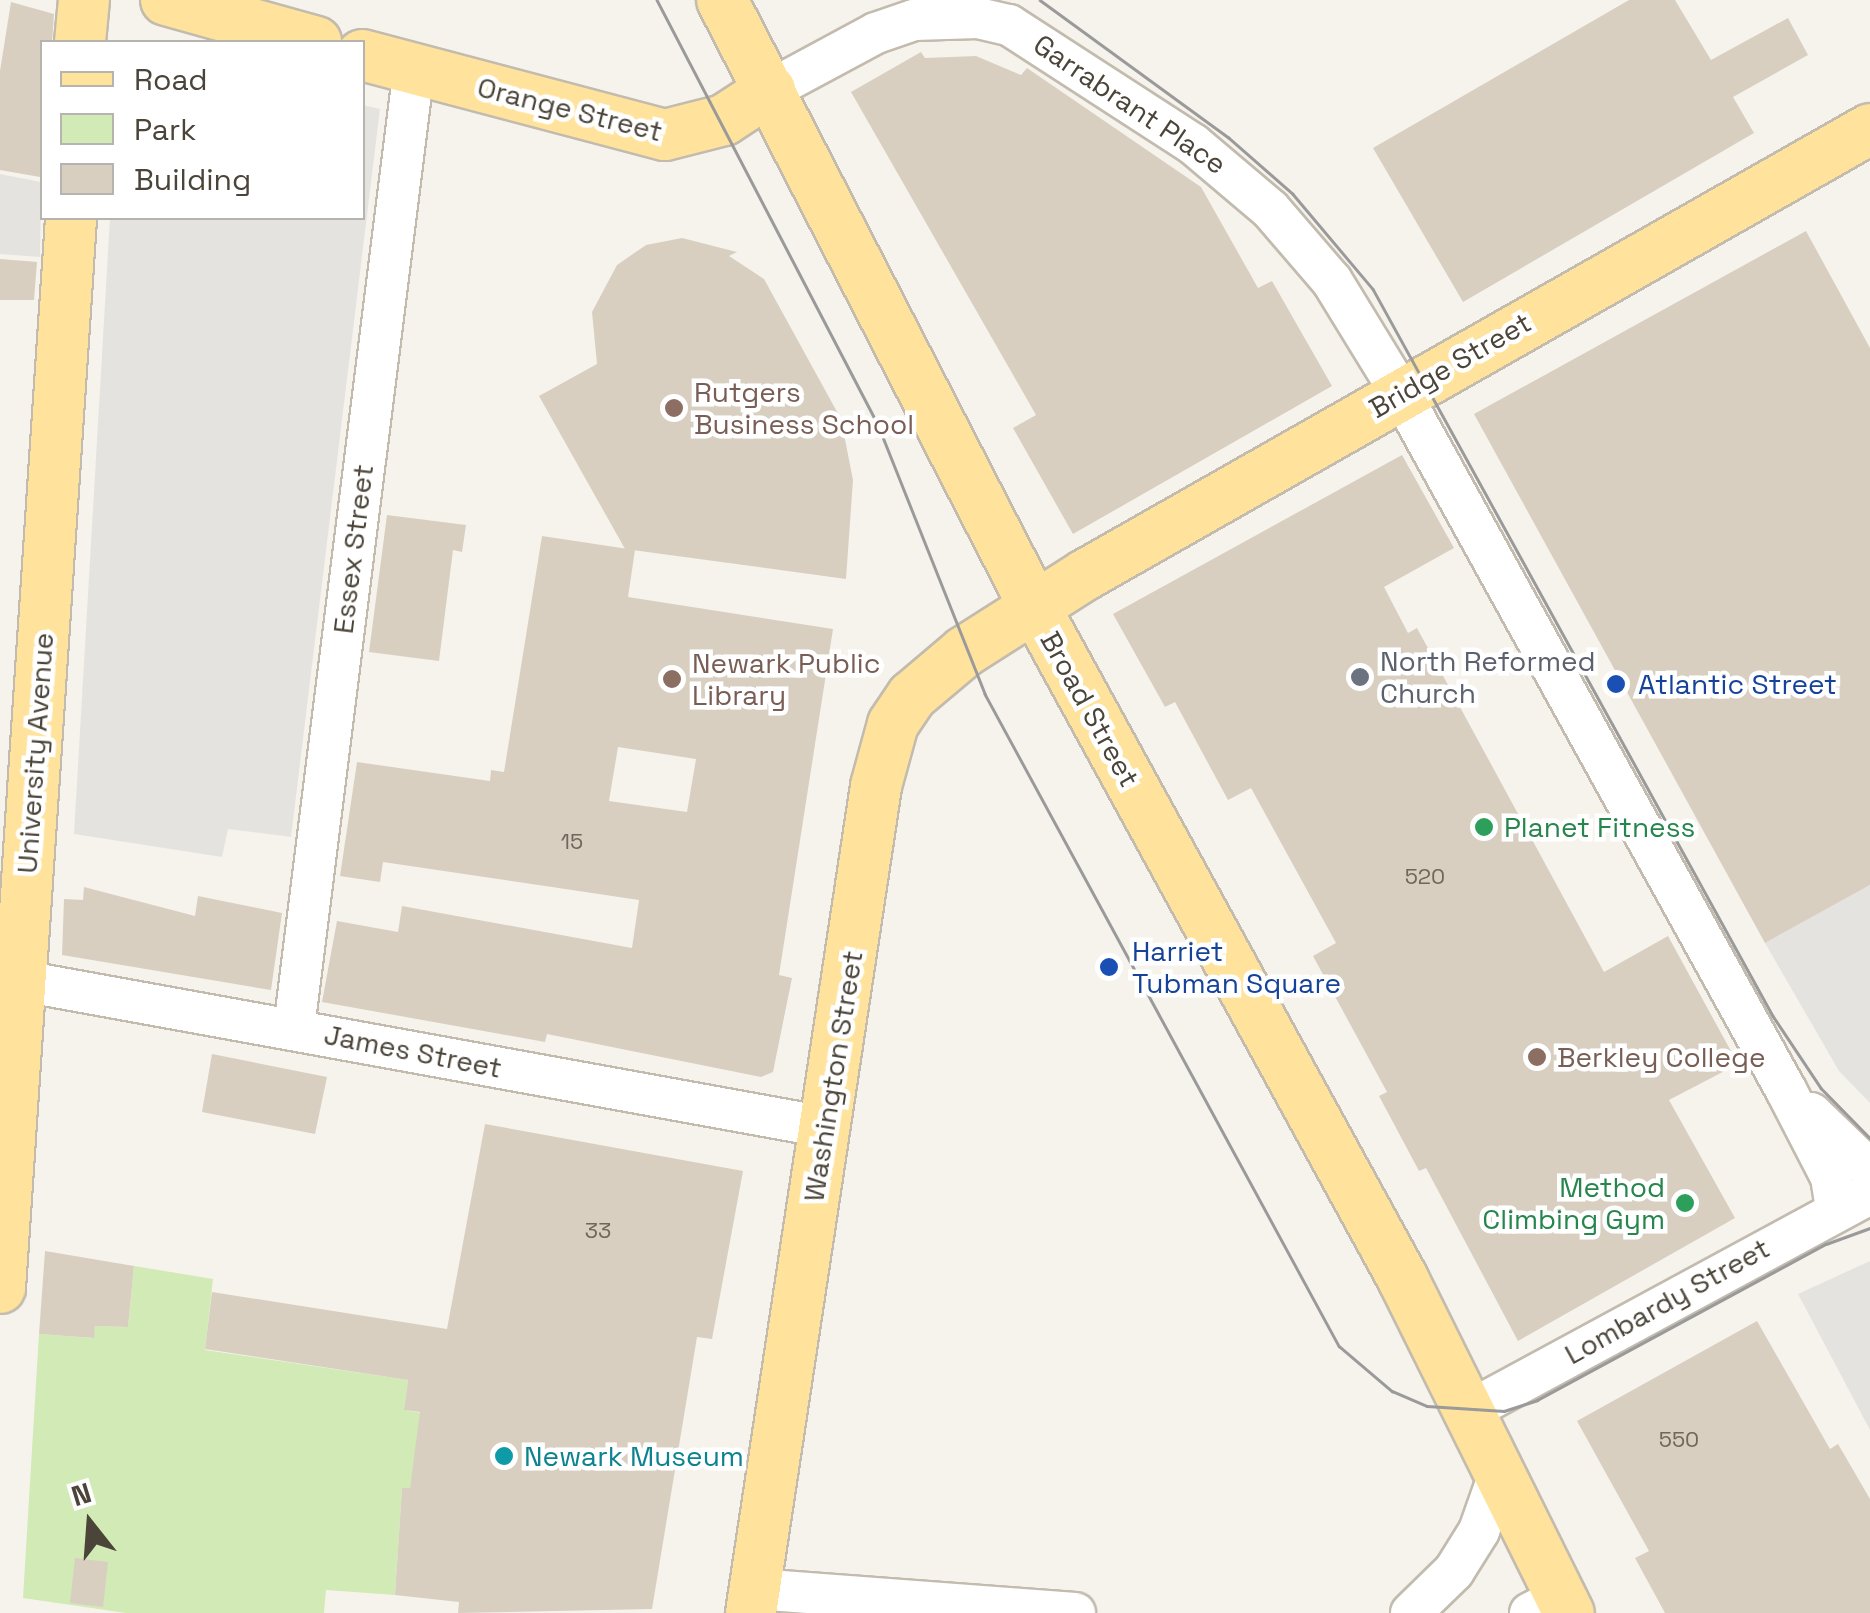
<!DOCTYPE html>
<html>
<head>
<meta charset="utf-8">
<style>
	body { margin:0 }
	#map { position:relative; width:1870px; height:1613px; overflow:hidden; background:#f6f3ec; font-family:"Space Grotesk",sans-serif }
	div>[style] { position:absolute }
	.green>* { inset:0; background:#d2eab5 }
	.parking>* { inset:0; background:#e5e3e0 }
	.building>* { inset:0; background:#d8cfc1 }
	.roads { filter:drop-shadow(2px 0 #c2bbae) drop-shadow(-2px 0 #c2bbae) drop-shadow(0 2px #c2bbae) drop-shadow(0 -2px #c2bbae) }
	.minor>* { height:40px; margin:-20px; padding:0 20px; transform-origin:20px; border-radius:20px; background:#fff }
	.major>* { height:50px; margin:-25px; padding:0 25px; transform-origin:25px; border-radius:25px; background:#ffe39c }
	.tram>* { height:2.5px; margin:-1.25px; padding:0 1.25px; transform-origin:1.25px; border-radius:1.25px; background:#9a9a9a }
	.dots>* { width:28px; height:28px; translate:-50% -50%; box-sizing:border-box; border:5px solid #fff; border-radius:50% }
	span { translate:-50% -50%; white-space:nowrap; text-align:center; line-height:1.15; -webkit-text-stroke:9px #fff; paint-order:stroke }
	.number-label { font-size:22px; color:#6e675b }
	.number-label span { -webkit-text-stroke-width:0 }
	.street-label { font-size:28px; color:#4b4439 }
	.education-label { font-size:28px; color:#785e54 }
	.left { translate:0 -50%; text-align:left }
	.worship-label { font-size:28px; color:#5b616d }
	.transit-label { font-size:28px; color:#164399 }
	.leisure-label { font-size:28px; color:#27864d }
	.right { translate:-100% -50%; text-align:right }
	.culture-label { font-size:28px; color:#0d838f }
	.legend { position:absolute; left:40px; top:40px; width:325px; height:180px; box-sizing:border-box; background:#fff; border:2px solid #b7b4b0; margin:0; padding:12px 18px; list-style:none; font-size:30px; color:#4b4439 }
	.legend li { display:flex; align-items:center; gap:20px; height:50px }
	.legend b { width:50px; border:2px solid #b7b4b0 }
	.north { position:absolute; left:40px; top:1473px; width:100px; height:100px; -webkit-text-stroke:8px #fff; paint-order:stroke; rotate:343deg; font-size:28px; font-weight:700; line-height:40px; text-align:center; color:#4b4439 }
	.north::after { content:''; display:block; margin:auto; width:35px; height:45px; background:#4b4439; clip-path:polygon(50% 0,100% 100%,50% 72%,0 100%) }
</style>
</head>
<body>
<div id="map">
	<div class="green">
		<div style="clip-path:polygon(134px 1266px,213px 1279px,205px 1350px,408px 1380px,404px 1410px,422px 1413px,410px 1488px,402px 1488px,395px 1595px,326px 1590px,324px 1613px,126px 1613px,23px 1598px,39px 1334px,93px 1338px,95px 1326px,128px 1327px)"></div>
	</div>
	<div class="parking">
		<div style="clip-path:polygon(363px 105px,380px 109px,291px 837px,228px 829px,222px 857px,74px 834px,110px 218px,362px 218px)"></div>
		<div style="clip-path:polygon(0 174px,41px 182px,40px 257px,0 254px)"></div>
		<div style="clip-path:polygon(1870px 885px,1870px 1103px,1839px 1071px,1765px 943px)"></div>
		<div style="clip-path:polygon(1870px 1261px,1870px 1430px,1798px 1294px)"></div>
	</div>
	<div class="building">
		<div style="clip-path:polygon(1629px 0,1675px 0,1711px 60px,1788px 18px,1808px 55px,1733px 97px,1754px 133px,1463px 302px,1373px 148px)"></div>
		<div style="clip-path:polygon(11px 2px,54px 14px,52px 42px,42px 42px,40px 177px,0 170px,0 71px)"></div>
		<div style="clip-path:polygon(921px 52px,925px 58px,976px 56px,1021px 75px,1027px 68px,1201px 187px,1258px 288px,1272px 281px,1332px 386px,1073px 534px,1013px 428px,1036px 415px,851px 92px)"></div>
		<div style="clip-path:polygon(1806px 231px,1870px 348px,1870px 885px,1765px 943px,1474px 414px)"></div>
		<div style="clip-path:polygon(682px 238px,737px 252px,729px 256px,764px 279px,841px 419px,853px 480px,846px 579px,625px 549px,539px 396px,597px 364px,592px 312px,617px 265px,646px 245px)"></div>
		<div style="clip-path:polygon(0 259px,37px 262px,34px 300px,0 300px)"></div>
		<div style="clip-path:polygon(1402px 455px,1454px 548px,1384px 587px,1408px 633px,1417px 628px,1604px 972px,1668px 936px,1738px 1064px,1669px 1100px,1735px 1218px,1518px 1341px,1426px 1168px,1419px 1171px,1379px 1096px,1387px 1092px,1313px 956px,1336px 943px,1251px 788px,1228px 800px,1175px 702px,1165px 707px,1113px 614px)"></div>
		<div style="clip-path:polygon(387px 515px,466px 525px,462px 552px,453px 550px,439px 661px,369px 652px)"></div>
		<div style="clip-path:polygon(evenodd,542px 536px,635px 550px,628px 597px,833px 629px,779px 975px,792px 978px,773px 1072px,761px 1077px,547px 1034px,545px 1042px,322px 1002px,337px 921px,398px 932px,402px 906px,632px 948px,639px 900px,383px 862px,380px 882px,340px 876px,357px 762px,490px 781px,491px 770px,504px 772px,542px 536px,618px 747px,696px 759px,687px 812px,609px 801px,618px 747px)"></div>
		<div style="clip-path:polygon(84px 887px,195px 916px,198px 896px,282px 913px,271px 990px,62px 955px,64px 899px,83px 900px)"></div>
		<div style="clip-path:polygon(212px 1054px,327px 1077px,315px 1134px,202px 1112px)"></div>
		<div style="clip-path:polygon(485px 1124px,743px 1171px,712px 1339px,697px 1337px,652px 1609px,458px 1613px,459px 1602px,395px 1595px,402px 1488px,410px 1488px,420px 1412px,404px 1410px,408px 1380px,205px 1349px,212px 1292px,447px 1329px)"></div>
		<div style="clip-path:polygon(45px 1251px,134px 1266px,128px 1327px,95px 1326px,94px 1338px,39px 1334px)"></div>
		<div style="clip-path:polygon(1757px 1321px,1830px 1449px,1838px 1444px,1870px 1499px,1870px 1613px,1665px 1613px,1635px 1558px,1649px 1551px,1577px 1421px)"></div>
		<div style="clip-path:polygon(75px 1558px,108px 1562px,103px 1607px,70px 1603px)"></div>
	</div>
	<div class="roads">
		<div class="minor">
			<div style="left:770px;top:90px;width:120px;rotate:-28.3deg"></div>
			<div style="left:876px;top:33px;width:40px;rotate:-18.9deg"></div>
			<div style="left:914px;top:20px;width:64px;rotate:-1.8deg"></div>
			<div style="left:978px;top:18px;width:32px;rotate:13deg"></div>
			<div style="left:1009px;top:25px;width:219px;rotate:32.9deg"></div>
			<div style="left:1193px;top:144px;width:101px;rotate:40.2deg"></div>
			<div style="left:1270px;top:209px;width:95px;rotate:49.3deg"></div>
			<div style="left:1332px;top:281px;width:130px;rotate:58.5deg"></div>
			<div style="left:1400px;top:392px;width:798px;rotate:61.06deg"></div>
			<div style="left:1786px;top:1090px;width:98px;rotate:62.7deg"></div>
			<div style="left:1831px;top:1177px;width:33px;rotate:81deg"></div>
			<div style="left:0;top:977px;width:839px;rotate:10.3deg"></div>
			<div style="left:294px;top:1028px;width:966px;rotate:-82.87deg"></div>
			<div style="left:1811px;top:1113px;width:82px;rotate:44deg"></div>
			<div style="left:1465px;top:1413px;width:460px;rotate:-28.4deg"></div>
			<div style="left:755px;top:1589px;width:321px;rotate:4.3deg"></div>
			<div style="left:1411px;top:1613px;width:60px;rotate:-44.3deg"></div>
			<div style="left:1454px;top:1571px;width:47px;rotate:-58deg"></div>
			<div style="left:1479px;top:1531px;width:57px;rotate:-70.6deg"></div>
			<div style="left:1530px;top:1613px;width:34px;rotate:-27deg"></div>
		</div>
		<div class="major">
			<div style="left:166px;top:0;width:156px;rotate:15.6deg"></div>
			<div style="left:722px;top:0;width:682px;rotate:62.76deg"></div>
			<div style="left:1034px;top:606px;width:768px;rotate:61.26deg"></div>
			<div style="left:1403px;top:1279px;width:373px;rotate:63.6deg"></div>
			<div style="left:80px;top:42px;width:42px;rotate:-84.6deg"></div>
			<div style="left:362px;top:55px;width:313px;rotate:14.8deg"></div>
			<div style="left:665px;top:135px;width:61px;rotate:-14.3deg"></div>
			<div style="left:724px;top:120px;width:55px;rotate:-33.1deg"></div>
			<div style="left:0;top:1288px;width:1072px;rotate:-86.2deg"></div>
			<div style="left:751px;top:1613px;width:836px;rotate:-81.4deg"></div>
			<div style="left:876px;top:786px;width:64px;rotate:-74.7deg"></div>
			<div style="left:893px;top:724px;width:34px;rotate:-56deg"></div>
			<div style="left:912px;top:696px;width:68px;rotate:-40.2deg"></div>
			<div style="left:964px;top:652px;width:143px;rotate:-32.5deg"></div>
			<div style="left:1085px;top:575px;width:903px;rotate:-29.6deg"></div>
		</div>
	</div>
	<div class="tram">
		<div style="left:657px;top:0;width:476px;rotate:62.5deg"></div>
		<div style="left:877px;top:422px;width:293px;rotate:68.3deg"></div>
		<div style="left:985px;top:694px;width:742px;rotate:61.5deg"></div>
		<div style="left:1339px;top:1346px;width:70px;rotate:40.3deg"></div>
		<div style="left:1392px;top:1391px;width:38px;rotate:23deg"></div>
		<div style="left:1427px;top:1406px;width:77px;rotate:3.7deg"></div>
		<div style="left:1504px;top:1411px;width:35px;rotate:-18deg"></div>
		<div style="left:1537px;top:1400px;width:328px;rotate:-28.4deg"></div>
		<div style="left:1826px;top:1244px;width:47px;rotate:-20deg"></div>
		<div style="left:1040px;top:0;width:233px;rotate:36.1deg"></div>
		<div style="left:1228px;top:137px;width:86px;rotate:41.2deg"></div>
		<div style="left:1293px;top:194px;width:124px;rotate:49.9deg"></div>
		<div style="left:1373px;top:289px;width:830px;rotate:61.18deg"></div>
		<div style="left:1773px;top:1016px;width:87px;rotate:56.3deg"></div>
		<div style="left:1821px;top:1088px;width:70px;rotate:45.6deg"></div>
	</div>
	<div class="dots">
		<div style="left:674px;top:408px;background:#8d6e63"></div>
		<div style="left:1360px;top:677px;background:#6b7280"></div>
		<div style="left:672px;top:679px;background:#8d6e63"></div>
		<div style="left:1616px;top:684px;background:#1a4fb4"></div>
		<div style="left:1484px;top:827px;background:#2e9e5b"></div>
		<div style="left:1109px;top:967px;background:#1a4fb4"></div>
		<div style="left:1537px;top:1057px;background:#8d6e63"></div>
		<div style="left:1685px;top:1203px;background:#2e9e5b"></div>
		<div style="left:504px;top:1456px;background:#0f9aa8"></div>
	</div>
	<div class="number-label">
		<span style="left:572px;top:842px">15</span>
		<span style="left:1425px;top:877px">520</span>
		<span style="left:598px;top:1231px">33</span>
		<span style="left:1679px;top:1440px">550</span>
	</div>
	<div class="street-label">
		<span style="left:1130px;top:104px;rotate:34deg">Garrabrant Place</span>
		<span style="left:570px;top:109px;rotate:14deg">Orange Street</span>
		<span style="left:1450px;top:365px;rotate:-30deg">Bridge Street</span>
		<span style="left:353px;top:549px;rotate:-83deg">Essex Street</span>
		<span style="left:1090px;top:709px;rotate:61deg">Broad Street</span>
		<span style="left:35px;top:753px;rotate:-86deg">University Avenue</span>
		<span style="left:413px;top:1051px;rotate:11deg">James Street</span>
		<span style="left:833px;top:1076px;rotate:-81deg">Washington Street</span>
		<span style="left:1667px;top:1301px;rotate:-29deg">Lombardy Street</span>
	</div>
	<div class="education-label">
		<span class="left" style="left:694px;top:408px">Rutgers<br>Business School</span>
		<span class="left" style="left:692px;top:679px">Newark Public<br>Library</span>
		<span class="left" style="left:1557px;top:1057px">Berkley College</span>
	</div>
	<div class="worship-label">
		<span class="left" style="left:1380px;top:677px">North Reformed<br>Church</span>
	</div>
	<div class="transit-label">
		<span class="left" style="left:1638px;top:684px">Atlantic Street</span>
		<span class="left" style="left:1132px;top:967px">Harriet<br>Tubman Square</span>
	</div>
	<div class="leisure-label">
		<span class="left" style="left:1504px;top:827px">Planet Fitness</span>
		<span class="right" style="left:1665px;top:1203px">Method<br>Climbing Gym</span>
	</div>
	<div class="culture-label">
		<span class="left" style="left:524px;top:1456px">Newark Museum</span>
	</div>
	<ul class="legend">
	<li><b style="height:12px;background:#ffe39c"></b>Road</li>
	<li><b style="height:28px;background:#d2eab5"></b>Park</li>
	<li><b style="height:28px;background:#d8cfc1"></b>Building</li>
	</ul>
	<div class="north">N</div>
</div>
</body>
</html>
